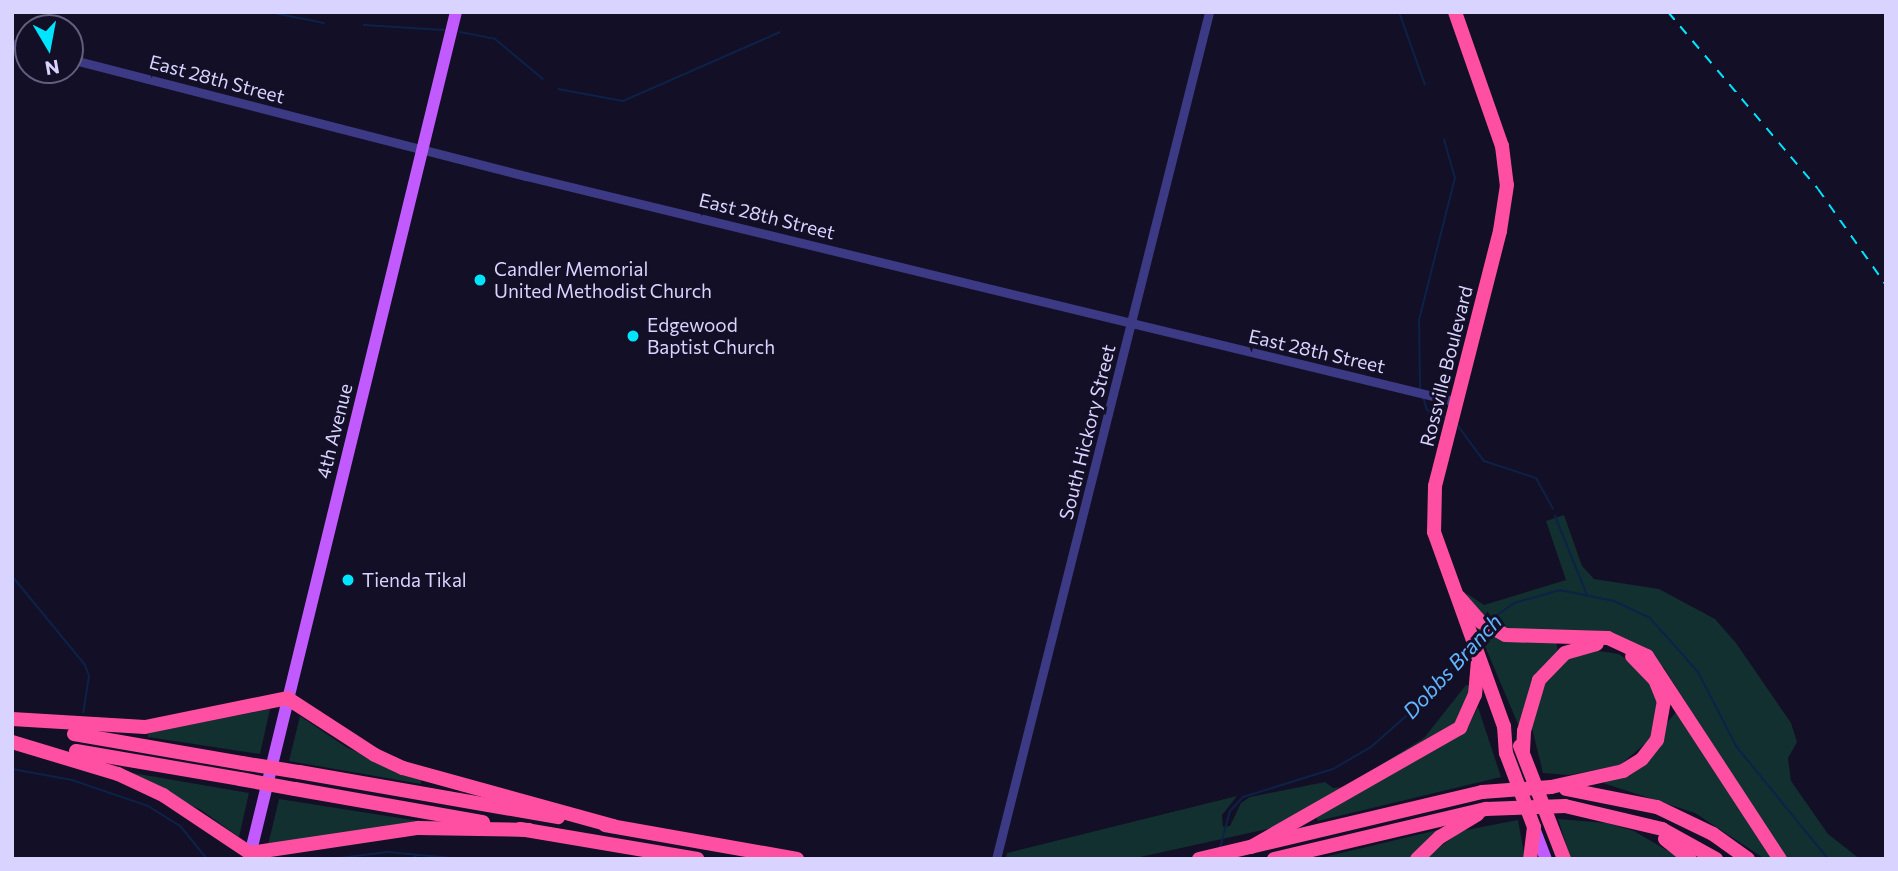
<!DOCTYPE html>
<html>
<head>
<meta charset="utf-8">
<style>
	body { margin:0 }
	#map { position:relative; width:1898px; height:871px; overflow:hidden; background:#130f26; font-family:Commissioner,sans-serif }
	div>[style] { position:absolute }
	.green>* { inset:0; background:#12302f }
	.stream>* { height:2px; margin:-1px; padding:0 1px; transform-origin:1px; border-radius:1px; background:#0c2248 }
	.minor>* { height:9px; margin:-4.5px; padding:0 4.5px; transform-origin:4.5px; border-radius:4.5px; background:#3d3a85 }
	.major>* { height:12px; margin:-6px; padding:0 6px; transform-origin:6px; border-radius:6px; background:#c25bff }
	.highway>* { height:14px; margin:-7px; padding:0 7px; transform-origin:7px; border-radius:7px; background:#ff4fa3 }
	.rail>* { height:2px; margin-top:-1px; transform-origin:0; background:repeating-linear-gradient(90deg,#00e5ff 0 10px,transparent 0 19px) }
	.highway-bridge>* { height:14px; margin:-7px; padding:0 7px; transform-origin:7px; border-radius:7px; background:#ff4fa3 }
	.dots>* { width:19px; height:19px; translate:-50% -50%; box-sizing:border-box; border:4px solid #130f26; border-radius:50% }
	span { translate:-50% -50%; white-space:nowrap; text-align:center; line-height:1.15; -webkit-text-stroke:6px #130f26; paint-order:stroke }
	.street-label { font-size:19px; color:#d9d4ff }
	.poi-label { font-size:19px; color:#d9d4ff }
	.left { translate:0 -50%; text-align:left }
	.water-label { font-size:21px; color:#62b6ff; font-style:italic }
	.frame { position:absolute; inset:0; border:14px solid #d9d4ff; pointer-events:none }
	.north { position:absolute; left:14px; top:14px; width:70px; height:70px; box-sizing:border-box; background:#130f26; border:2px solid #625e7d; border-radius:50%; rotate:170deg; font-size:19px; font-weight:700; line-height:28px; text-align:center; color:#d9d4ff }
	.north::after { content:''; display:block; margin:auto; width:24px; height:32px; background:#00e5ff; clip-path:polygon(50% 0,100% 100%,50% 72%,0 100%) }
</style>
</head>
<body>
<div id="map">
	<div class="green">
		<div style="clip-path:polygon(1564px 515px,1582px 566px,1594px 579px,1659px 589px,1715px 619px,1736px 643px,1791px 723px,1797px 742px,1788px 758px,1791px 781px,1828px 834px,1860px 859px,1785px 859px,1664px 668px,1645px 649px,1604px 631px,1504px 629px,1474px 609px,1466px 593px,1484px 605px,1566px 580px,1546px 521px)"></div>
		<div style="clip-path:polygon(1473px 618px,1484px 629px,1556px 640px,1558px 652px,1541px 668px,1520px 729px)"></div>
		<div style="clip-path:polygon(1585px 649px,1619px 654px,1645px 673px,1660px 704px,1653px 737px,1620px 765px,1569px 775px,1543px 773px,1530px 720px,1552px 668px)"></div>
		<div style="clip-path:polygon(1466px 685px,1473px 686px,1459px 723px,1281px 826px,1131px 859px,1006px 859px,1007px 853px,1237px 796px,1222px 815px,1223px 827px,1230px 826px,1241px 803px,1250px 797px,1325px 782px,1333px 788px,1345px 787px,1424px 738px)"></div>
		<div style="clip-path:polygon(1478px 707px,1501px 777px,1318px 821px,1316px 817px,1466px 731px)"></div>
		<div style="clip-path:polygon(270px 709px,260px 754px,148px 737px,148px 733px)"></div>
		<div style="clip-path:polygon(1677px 711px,1773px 859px,1765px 859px,1695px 813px,1603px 783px,1621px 775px)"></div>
		<div style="clip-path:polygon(300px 716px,346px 747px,421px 780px,421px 784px,289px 761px)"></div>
		<div style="clip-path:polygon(121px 771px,249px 793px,239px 837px,201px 810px)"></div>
		<div style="clip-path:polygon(279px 799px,400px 818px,430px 823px,268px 845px)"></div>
		<div style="clip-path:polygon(1558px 819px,1607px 823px,1634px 831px,1682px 859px,1571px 859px)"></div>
		<div style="clip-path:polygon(1518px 820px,1525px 859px,1424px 859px,1461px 831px)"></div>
		<div style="clip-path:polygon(1446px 828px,1413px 859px,1316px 859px)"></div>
	</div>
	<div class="stream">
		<div style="left:269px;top:12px;width:56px;rotate:11.3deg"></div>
		<div style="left:1399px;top:12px;width:77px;rotate:70.4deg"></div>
		<div style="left:364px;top:25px;width:80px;rotate:3.6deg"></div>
		<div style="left:460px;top:32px;width:36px;rotate:11deg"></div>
		<div style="left:495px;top:39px;width:62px;rotate:39.8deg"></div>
		<div style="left:558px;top:89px;width:66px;rotate:10.5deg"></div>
		<div style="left:623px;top:101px;width:171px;rotate:-23.7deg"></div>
		<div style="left:1420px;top:388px;width:68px;rotate:-90.8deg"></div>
		<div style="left:1419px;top:320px;width:146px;rotate:-75.8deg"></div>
		<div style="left:1455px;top:178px;width:40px;rotate:-106deg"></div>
		<div style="left:1423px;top:397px;width:14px;rotate:73deg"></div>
		<div style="left:1427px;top:410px;width:19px;rotate:21deg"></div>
		<div style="left:1458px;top:426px;width:44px;rotate:53.4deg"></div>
		<div style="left:1484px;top:461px;width:55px;rotate:18.1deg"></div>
		<div style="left:1536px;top:478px;width:35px;rotate:61deg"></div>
		<div style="left:1555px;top:516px;width:85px;rotate:67.9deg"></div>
		<div style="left:12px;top:576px;width:115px;rotate:50.6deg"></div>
		<div style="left:85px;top:665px;width:12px;rotate:70deg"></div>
		<div style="left:89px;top:676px;width:37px;rotate:99deg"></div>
		<div style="left:1490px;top:620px;width:29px;rotate:-35deg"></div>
		<div style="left:1514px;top:603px;width:48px;rotate:-15.8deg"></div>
		<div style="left:1560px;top:590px;width:55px;rotate:11.5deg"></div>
		<div style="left:1614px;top:601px;width:38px;rotate:25deg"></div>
		<div style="left:1649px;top:617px;width:74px;rotate:48.3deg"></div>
		<div style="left:1698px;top:672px;width:83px;rotate:62.8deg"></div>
		<div style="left:1736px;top:746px;width:146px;rotate:50.8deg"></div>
		<div style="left:12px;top:769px;width:61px;rotate:10.4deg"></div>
		<div style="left:72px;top:780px;width:80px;rotate:18.9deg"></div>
		<div style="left:148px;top:806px;width:39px;rotate:32deg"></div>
		<div style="left:181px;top:827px;width:41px;rotate:50.9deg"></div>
		<div style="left:1220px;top:848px;width:38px;rotate:-75deg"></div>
		<div style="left:1230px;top:811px;width:19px;rotate:-47deg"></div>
		<div style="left:1243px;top:797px;width:94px;rotate:-17.3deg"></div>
		<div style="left:1333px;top:769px;width:44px;rotate:-30.1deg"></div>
		<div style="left:1371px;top:747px;width:80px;rotate:-41.5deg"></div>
		<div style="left:1431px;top:694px;width:62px;rotate:-52.2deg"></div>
		<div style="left:331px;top:859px;width:57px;rotate:-7deg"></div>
		<div style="left:388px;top:852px;width:74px;rotate:5.4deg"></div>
		<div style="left:411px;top:859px;width:7px;rotate:-34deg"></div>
	</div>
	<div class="minor">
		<div style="left:12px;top:44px;width:16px;rotate:14deg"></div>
		<div style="left:70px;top:59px;width:471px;rotate:14.4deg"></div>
		<div style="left:526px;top:176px;width:958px;rotate:13.64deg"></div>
		<div style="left:996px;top:859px;width:873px;rotate:-75.88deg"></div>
	</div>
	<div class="major">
		<div style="left:1534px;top:828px;width:33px;rotate:69deg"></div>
		<div style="left:249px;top:859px;width:872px;rotate:-76.27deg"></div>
	</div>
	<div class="highway">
		<div style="left:1455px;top:12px;width:142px;rotate:70.7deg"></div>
		<div style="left:1502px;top:146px;width:39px;rotate:83deg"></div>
		<div style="left:1507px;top:185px;width:47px;rotate:98.7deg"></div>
		<div style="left:1500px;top:231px;width:263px;rotate:104.3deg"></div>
		<div style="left:1435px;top:486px;width:46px;rotate:91.2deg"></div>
		<div style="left:1434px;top:532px;width:206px;rotate:70.2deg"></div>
		<div style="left:1504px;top:726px;width:27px;rotate:86deg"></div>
		<div style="left:1506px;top:753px;width:79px;rotate:69.3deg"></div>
		<div style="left:1534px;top:827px;width:32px;rotate:97deg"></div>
		<div style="left:1459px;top:597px;width:33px;rotate:49deg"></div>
		<div style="left:1481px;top:622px;width:27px;rotate:28deg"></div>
		<div style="left:1505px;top:635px;width:103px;rotate:1.7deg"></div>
		<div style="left:1608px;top:638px;width:43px;rotate:24.8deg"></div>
		<div style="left:1647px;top:656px;width:243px;rotate:56.8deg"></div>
		<div style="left:12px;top:719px;width:133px;rotate:3.4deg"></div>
		<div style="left:145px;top:727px;width:145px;rotate:-11.5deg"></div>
		<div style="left:287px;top:698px;width:105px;rotate:32.9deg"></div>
		<div style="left:375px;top:755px;width:31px;rotate:25deg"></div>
		<div style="left:403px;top:768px;width:219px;rotate:15.4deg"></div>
		<div style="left:74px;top:734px;width:170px;rotate:9.8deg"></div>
		<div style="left:12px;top:742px;width:111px;rotate:16.8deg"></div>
		<div style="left:118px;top:774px;width:50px;rotate:25deg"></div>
		<div style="left:163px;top:795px;width:105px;rotate:33.7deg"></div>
		<div style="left:250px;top:853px;width:170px;rotate:-8.5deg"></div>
		<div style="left:418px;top:828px;width:111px;rotate:1deg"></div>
		<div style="left:1520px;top:746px;width:121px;rotate:68.7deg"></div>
		<div style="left:76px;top:751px;width:166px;rotate:9.7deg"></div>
		<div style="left:1523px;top:751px;width:20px;rotate:-87deg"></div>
		<div style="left:1524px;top:731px;width:53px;rotate:-73.6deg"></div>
		<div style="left:1539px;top:680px;width:37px;rotate:-46deg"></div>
		<div style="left:1565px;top:653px;width:33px;rotate:-16deg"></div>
		<div style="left:299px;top:772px;width:263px;rotate:9.9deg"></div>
		<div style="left:1551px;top:787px;width:74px;rotate:-12.5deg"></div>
		<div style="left:1623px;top:771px;width:22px;rotate:-32deg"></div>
		<div style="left:1642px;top:759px;width:24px;rotate:-52deg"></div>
		<div style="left:1657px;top:740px;width:39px;rotate:-80deg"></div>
		<div style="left:1664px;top:702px;width:24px;rotate:-112deg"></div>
		<div style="left:1655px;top:680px;width:33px;rotate:-134deg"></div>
		<div style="left:295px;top:789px;width:191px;rotate:10deg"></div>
		<div style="left:1566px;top:789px;width:93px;rotate:11.2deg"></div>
		<div style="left:1657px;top:807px;width:62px;rotate:25.7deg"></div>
		<div style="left:1713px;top:834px;width:43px;rotate:35.5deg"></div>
		<div style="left:1565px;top:806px;width:100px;rotate:13.3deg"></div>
		<div style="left:1662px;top:829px;width:62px;rotate:29.1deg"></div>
		<div style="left:605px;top:825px;width:195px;rotate:10deg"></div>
		<div style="left:520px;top:829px;width:180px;rotate:9.6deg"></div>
		<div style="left:1665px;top:839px;width:32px;rotate:39deg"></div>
		<div style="left:1251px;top:847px;width:241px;rotate:-29.7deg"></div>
		<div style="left:1460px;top:728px;width:36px;rotate:-66deg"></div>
		<div style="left:1475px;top:695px;width:34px;rotate:-85deg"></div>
		<div style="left:1199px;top:859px;width:291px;rotate:-13.3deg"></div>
		<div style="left:1274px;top:859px;width:218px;rotate:-13.3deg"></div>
		<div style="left:1417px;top:859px;width:32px;rotate:-44deg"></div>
		<div style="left:1440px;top:837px;width:44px;rotate:-31.2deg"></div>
	</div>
	<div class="rail">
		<div style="left:1668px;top:12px;width:232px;rotate:49.7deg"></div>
		<div style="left:1818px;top:189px;width:118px;rotate:54.7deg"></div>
	</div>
	<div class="highway-bridge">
		<div style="left:242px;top:763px;width:58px;rotate:9deg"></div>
		<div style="left:240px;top:779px;width:56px;rotate:10.3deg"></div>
		<div style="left:1482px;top:792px;width:69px;rotate:-4.1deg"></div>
		<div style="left:1486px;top:809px;width:79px;rotate:-2.2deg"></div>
	</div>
	<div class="dots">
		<div style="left:480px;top:280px;background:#00e5ff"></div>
		<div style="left:633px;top:336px;background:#00e5ff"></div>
		<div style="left:348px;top:580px;background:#00e5ff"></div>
	</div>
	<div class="street-label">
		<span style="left:217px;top:79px;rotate:15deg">East 28th Street</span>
		<span style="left:767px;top:216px;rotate:14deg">East 28th Street</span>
		<span style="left:1317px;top:351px;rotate:13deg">East 28th Street</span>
		<span style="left:1446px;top:366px;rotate:-76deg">Rossville Boulevard</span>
		<span style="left:334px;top:431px;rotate:-76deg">4th Avenue</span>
		<span style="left:1087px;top:432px;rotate:-76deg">South Hickory Street</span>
	</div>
	<div class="poi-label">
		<span class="left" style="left:494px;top:280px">Candler Memorial<br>United Methodist Church</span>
		<span class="left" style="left:647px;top:336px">Edgewood<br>Baptist Church</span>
		<span class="left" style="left:362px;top:580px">Tienda Tikal</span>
	</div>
	<div class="water-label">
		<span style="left:1452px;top:666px;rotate:-47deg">Dobbs Branch</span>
	</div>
	<div class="frame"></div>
	<div class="north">N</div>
</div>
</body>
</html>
